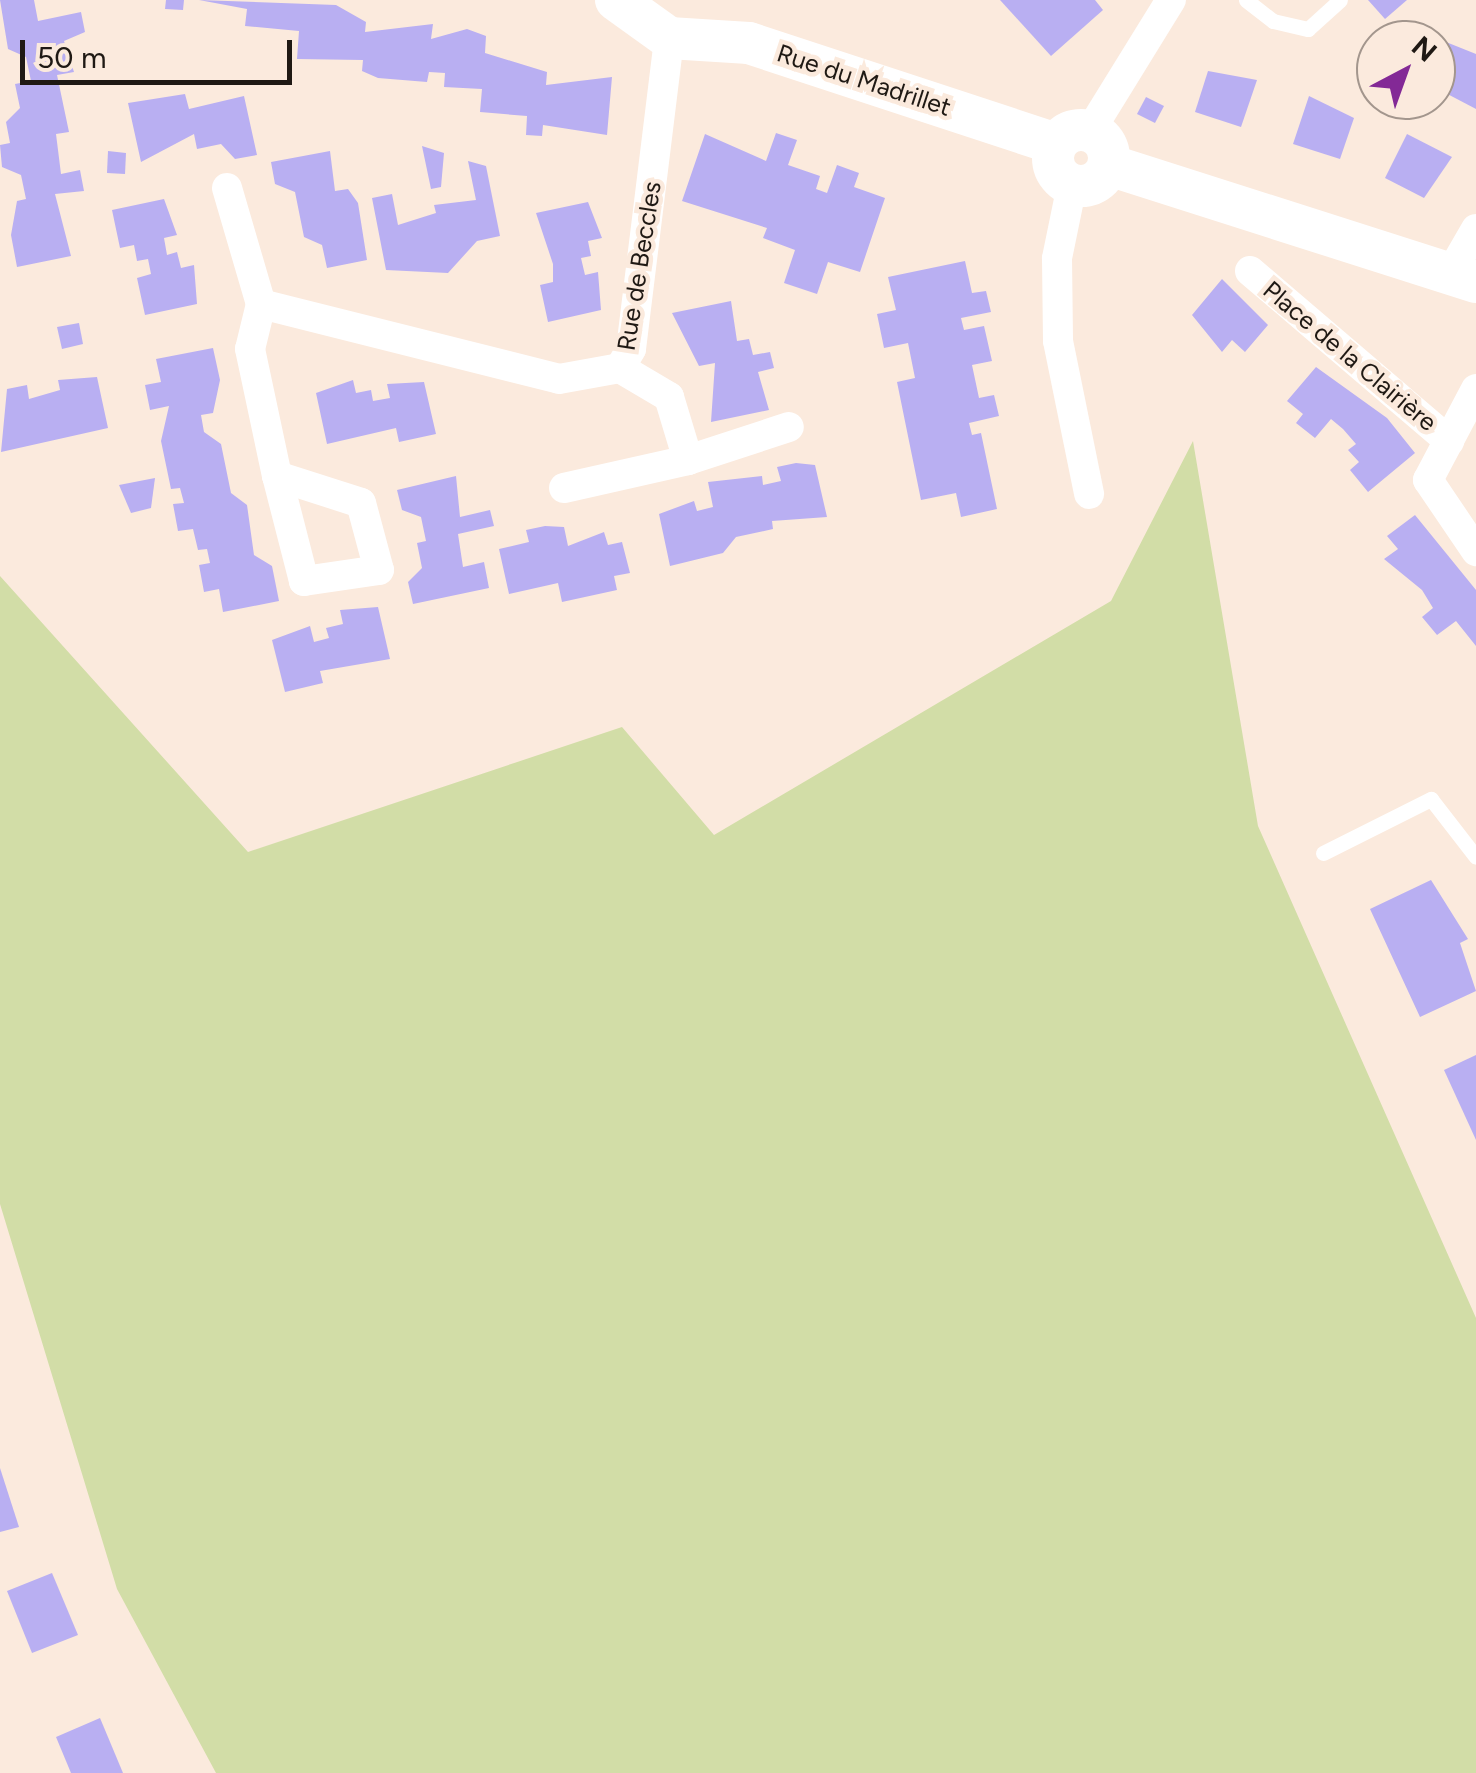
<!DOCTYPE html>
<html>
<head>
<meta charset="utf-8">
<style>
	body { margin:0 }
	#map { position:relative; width:1476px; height:1773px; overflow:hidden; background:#fbeadd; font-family:Figtree,sans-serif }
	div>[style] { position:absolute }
	.green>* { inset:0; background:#d2dda7 }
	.building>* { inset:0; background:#b9aff2 }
	.lane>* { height:15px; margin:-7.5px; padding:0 7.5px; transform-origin:7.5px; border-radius:7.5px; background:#fff }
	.street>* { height:30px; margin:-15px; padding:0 15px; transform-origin:15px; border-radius:15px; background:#fff }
	.secondary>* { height:42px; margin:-21px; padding:0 21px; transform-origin:21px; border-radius:21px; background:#fff }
	.secondary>.ring { margin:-21px; padding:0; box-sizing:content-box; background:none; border:42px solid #fff; border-radius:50% }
	span { translate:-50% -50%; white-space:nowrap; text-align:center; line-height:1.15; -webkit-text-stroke:9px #fbeadd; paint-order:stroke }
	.street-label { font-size:25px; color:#1f1914 }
	.north { position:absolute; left:1356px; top:20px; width:100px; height:100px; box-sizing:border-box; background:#fbeadd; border:2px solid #a3968d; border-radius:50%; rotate:41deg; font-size:28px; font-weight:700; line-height:40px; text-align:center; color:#1f1914 }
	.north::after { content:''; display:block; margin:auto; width:35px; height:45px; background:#832996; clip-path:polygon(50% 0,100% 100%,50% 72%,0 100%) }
	.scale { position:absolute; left:20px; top:40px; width:272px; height:45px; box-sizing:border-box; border:5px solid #1f1914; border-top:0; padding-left:12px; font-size:30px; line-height:35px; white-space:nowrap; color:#1f1914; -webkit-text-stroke:8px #fbeadd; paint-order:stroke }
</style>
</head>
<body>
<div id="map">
	<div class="green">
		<div style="clip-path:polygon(1193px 441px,1258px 826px,1476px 1318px,1476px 1773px,216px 1773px,117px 1589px,0 1204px,0 576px,248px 852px,622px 727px,714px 835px,1111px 601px)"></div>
	</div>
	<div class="building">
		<div style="clip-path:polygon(0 0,34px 0,38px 21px,81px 12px,85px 32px,64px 41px,74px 72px,57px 75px,69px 132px,56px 134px,61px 174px,80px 170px,84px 191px,55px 194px,71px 256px,17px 267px,11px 235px,17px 201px,26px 199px,21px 175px,2px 167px,0 145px,10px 143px,6px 122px,20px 108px,15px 84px,31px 81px,26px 57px,8px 49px)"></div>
		<div style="clip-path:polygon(166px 0,184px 0,183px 10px,165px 9px)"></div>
		<div style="clip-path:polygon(199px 0,336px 5px,366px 22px,365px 32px,433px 24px,431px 39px,467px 29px,486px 36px,485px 53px,547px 72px,546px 85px,612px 77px,607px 135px,543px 125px,542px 136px,526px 135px,527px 116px,480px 112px,482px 89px,444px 87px,445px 73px,429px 72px,427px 82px,378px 78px,362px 71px,363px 60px,297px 59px,299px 31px,245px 26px,247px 9px)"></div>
		<div style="clip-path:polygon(1000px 0,1095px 0,1103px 10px,1051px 56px)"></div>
		<div style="clip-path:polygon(1368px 0,1407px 0,1385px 19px)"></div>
		<div style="clip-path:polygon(1436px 38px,1476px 54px,1476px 109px,1436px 88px)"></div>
		<div style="clip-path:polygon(1208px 71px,1257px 80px,1241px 127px,1195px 112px)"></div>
		<div style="clip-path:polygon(185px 94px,189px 109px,244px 96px,257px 155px,235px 159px,221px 144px,197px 149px,194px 134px,141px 162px,128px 103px)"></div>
		<div style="clip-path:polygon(1309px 96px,1354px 118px,1340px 159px,1293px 144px)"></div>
		<div style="clip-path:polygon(1146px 97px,1164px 106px,1155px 123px,1137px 114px)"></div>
		<div style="clip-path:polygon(776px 133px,797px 140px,788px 165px,820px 176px,816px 189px,827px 193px,837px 165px,859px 173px,854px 187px,885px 198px,860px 272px,828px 262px,817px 294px,784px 283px,795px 250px,763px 238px,767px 228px,682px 201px,705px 134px,766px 161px)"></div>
		<div style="clip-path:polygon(1407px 134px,1452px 157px,1424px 198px,1385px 178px)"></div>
		<div style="clip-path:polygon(422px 146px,444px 153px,441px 187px,431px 189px)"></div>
		<div style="clip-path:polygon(108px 151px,126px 153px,125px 174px,107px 173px)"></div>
		<div style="clip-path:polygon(330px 151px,335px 191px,348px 189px,358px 203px,367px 260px,327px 268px,322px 245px,304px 237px,295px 192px,275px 184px,271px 162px)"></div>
		<div style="clip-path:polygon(468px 161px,486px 166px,500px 236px,477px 241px,448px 273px,386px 270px,372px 198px,392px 194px,398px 225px,436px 213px,434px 205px,476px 200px)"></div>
		<div style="clip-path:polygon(164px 199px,177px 235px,164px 238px,167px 255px,177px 252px,181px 268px,194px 265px,197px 304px,145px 315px,137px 278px,151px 274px,148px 259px,137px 261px,134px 245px,120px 248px,112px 210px)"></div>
		<div style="clip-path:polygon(588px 202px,602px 238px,588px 241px,591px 256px,581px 258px,585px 275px,598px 272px,601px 310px,548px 322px,540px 285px,553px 282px,553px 264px,536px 213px)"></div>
		<div style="clip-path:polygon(965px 261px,972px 293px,986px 291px,991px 312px,961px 318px,964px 330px,984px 326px,992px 361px,972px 365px,979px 398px,994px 395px,999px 416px,969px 423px,972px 435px,981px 433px,997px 509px,961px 517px,956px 493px,921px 500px,897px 382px,915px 378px,908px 343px,884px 348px,877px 314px,896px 310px,888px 277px)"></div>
		<div style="clip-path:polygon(1222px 279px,1268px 325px,1245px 352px,1232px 340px,1222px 352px,1192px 315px)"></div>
		<div style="clip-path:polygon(731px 301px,737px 341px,749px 339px,753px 355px,770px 352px,774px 368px,758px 372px,769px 410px,711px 422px,715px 363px,699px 366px,672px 313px)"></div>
		<div style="clip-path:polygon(79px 323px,83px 344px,62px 349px,57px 327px)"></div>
		<div style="clip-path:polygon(213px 348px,220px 380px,213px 413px,201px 415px,204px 432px,221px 444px,231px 493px,247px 505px,254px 555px,272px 566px,279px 601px,223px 612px,219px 589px,204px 592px,199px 565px,210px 563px,207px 549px,198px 550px,193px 529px,178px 531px,173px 504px,184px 503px,180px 488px,171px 489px,161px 441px,169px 406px,150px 410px,145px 385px,161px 382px,156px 359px)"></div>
		<div style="clip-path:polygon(1316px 367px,1387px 418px,1415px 453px,1368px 492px,1350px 470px,1359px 462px,1348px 450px,1356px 444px,1343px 429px,1331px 419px,1315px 438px,1296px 423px,1303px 414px,1287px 401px)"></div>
		<div style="clip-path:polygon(97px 377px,108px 428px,1px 452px,7px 389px,27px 385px,29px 399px,60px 390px,58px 380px)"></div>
		<div style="clip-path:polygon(353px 380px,356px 393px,371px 390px,373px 401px,390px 398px,387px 384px,424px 382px,436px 434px,399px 442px,396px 428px,327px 444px,316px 393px)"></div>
		<div style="clip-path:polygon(796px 463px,815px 465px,827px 517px,772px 521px,773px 529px,736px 537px,723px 553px,670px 566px,659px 514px,694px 501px,697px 511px,713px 507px,708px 482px,762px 476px,763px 485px,781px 481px,777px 467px)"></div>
		<div style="clip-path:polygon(456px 476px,460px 517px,490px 510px,494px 526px,458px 534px,463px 567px,484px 562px,489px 588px,413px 604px,408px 582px,422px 568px,417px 543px,426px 541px,421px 517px,402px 510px,397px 490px)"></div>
		<div style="clip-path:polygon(155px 478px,151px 508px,131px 513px,119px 485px)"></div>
		<div style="clip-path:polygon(1415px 515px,1476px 590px,1476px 646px,1456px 621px,1437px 635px,1422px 617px,1433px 608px,1422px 590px,1384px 559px,1398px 549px,1387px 536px)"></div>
		<div style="clip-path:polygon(545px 526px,564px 527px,568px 546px,604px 532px,608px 545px,622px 542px,630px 573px,614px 576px,617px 590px,562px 602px,558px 583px,509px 594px,499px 549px,529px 542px,526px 530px)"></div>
		<div style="clip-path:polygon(378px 607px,390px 659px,320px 671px,323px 683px,285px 692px,272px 640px,310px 626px,314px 642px,329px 638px,326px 628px,343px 624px,340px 610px)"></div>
		<div style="clip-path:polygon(1431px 880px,1468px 939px,1460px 943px,1476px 991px,1420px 1017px,1370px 909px)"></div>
		<div style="clip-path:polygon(1476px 1055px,1476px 1140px,1444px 1070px)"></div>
		<div style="clip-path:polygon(0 1468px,19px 1527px,0 1532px)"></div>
		<div style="clip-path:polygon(52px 1573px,78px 1635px,32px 1653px,7px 1591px)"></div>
		<div style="clip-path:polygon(100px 1718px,123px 1773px,71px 1773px,56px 1737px)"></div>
	</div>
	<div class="lane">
		<div style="left:1246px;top:0;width:34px;rotate:38deg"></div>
		<div style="left:1273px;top:21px;width:36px;rotate:13deg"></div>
		<div style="left:1308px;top:29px;width:43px;rotate:-42.2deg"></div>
		<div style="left:1323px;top:853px;width:121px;rotate:-26.6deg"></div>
		<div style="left:1431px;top:799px;width:73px;rotate:52.2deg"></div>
	</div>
	<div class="street">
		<div style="left:1090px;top:131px;width:154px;rotate:-58.3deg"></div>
		<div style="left:1072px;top:185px;width:75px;rotate:101.6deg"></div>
		<div style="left:1057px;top:258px;width:83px;rotate:89.3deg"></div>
		<div style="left:1058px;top:341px;width:156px;rotate:78.5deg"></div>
		<div style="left:227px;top:188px;width:121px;rotate:73.7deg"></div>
		<div style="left:261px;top:304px;width:46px;rotate:103.7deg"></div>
		<div style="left:250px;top:349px;width:130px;rotate:78deg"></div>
		<div style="left:277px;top:476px;width:88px;rotate:17.8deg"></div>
		<div style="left:361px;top:503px;width:69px;rotate:75deg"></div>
		<div style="left:379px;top:570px;width:76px;rotate:171.7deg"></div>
		<div style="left:304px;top:581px;width:108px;rotate:-104.4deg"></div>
		<div style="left:1250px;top:271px;width:262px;rotate:40.5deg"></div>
		<div style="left:1450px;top:274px;width:52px;rotate:-60deg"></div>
		<div style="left:261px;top:304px;width:307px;rotate:14.1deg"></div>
		<div style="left:559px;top:379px;width:62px;rotate:-10.2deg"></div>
		<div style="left:620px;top:368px;width:22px;rotate:-60deg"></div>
		<div style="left:631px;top:349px;width:313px;rotate:-83deg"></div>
		<div style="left:620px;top:368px;width:57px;rotate:30.6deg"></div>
		<div style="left:669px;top:397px;width:66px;rotate:73.2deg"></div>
		<div style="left:688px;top:460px;width:106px;rotate:-18.1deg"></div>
		<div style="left:1476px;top:389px;width:103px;rotate:117.8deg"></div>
		<div style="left:1428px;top:480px;width:86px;rotate:55.9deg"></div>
		<div style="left:564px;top:488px;width:127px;rotate:-12.7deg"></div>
	</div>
	<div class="secondary">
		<div style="left:616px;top:0;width:65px;rotate:35.6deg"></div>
		<div style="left:669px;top:38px;width:80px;rotate:3.6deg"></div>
		<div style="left:749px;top:43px;width:323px;rotate:18.2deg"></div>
		<div class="ring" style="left:1053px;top:130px;width:14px;height:14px"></div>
		<div style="left:1109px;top:165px;width:385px;rotate:17.7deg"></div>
	</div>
	<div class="street-label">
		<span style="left:864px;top:80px;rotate:18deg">Rue du Madrillet</span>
		<span style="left:639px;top:266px;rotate:-81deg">Rue de Beccles</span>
		<span style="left:1350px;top:356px;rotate:40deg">Place de la Clairière</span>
	</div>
	<div class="north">N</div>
	<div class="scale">50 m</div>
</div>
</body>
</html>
